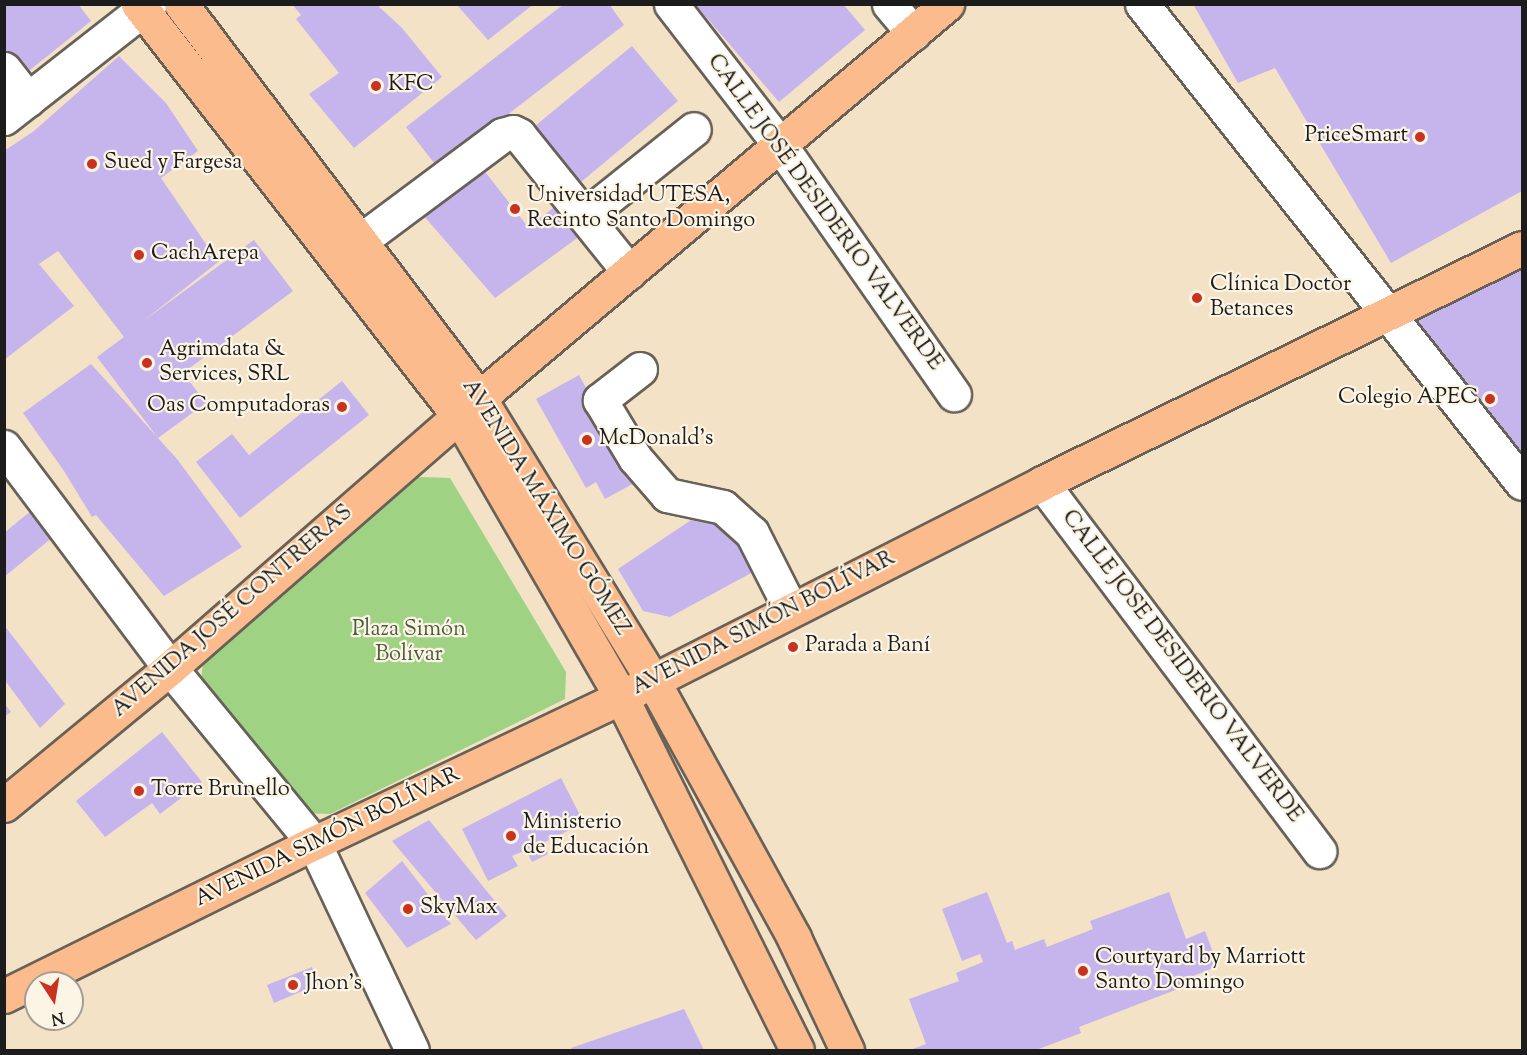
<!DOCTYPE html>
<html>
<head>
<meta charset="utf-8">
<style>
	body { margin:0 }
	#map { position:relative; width:1527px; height:1055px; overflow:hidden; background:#f3e2c6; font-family:"Sorts Mill Goudy",serif }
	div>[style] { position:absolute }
	.green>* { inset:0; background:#9fd282 }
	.building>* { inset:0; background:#c6b4ec }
	.roads { filter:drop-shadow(2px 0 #676158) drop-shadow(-2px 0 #676158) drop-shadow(0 2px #676158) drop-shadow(0 -2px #676158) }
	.minor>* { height:33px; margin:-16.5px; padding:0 16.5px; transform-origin:16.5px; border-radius:16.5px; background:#fff }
	.major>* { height:33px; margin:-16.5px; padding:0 16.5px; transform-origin:16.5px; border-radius:16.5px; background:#fbbb8d }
	.dots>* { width:16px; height:16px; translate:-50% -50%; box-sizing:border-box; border:3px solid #fcf5e5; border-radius:50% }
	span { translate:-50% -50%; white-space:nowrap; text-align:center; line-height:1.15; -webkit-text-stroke:4.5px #fcf5e5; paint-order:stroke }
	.poi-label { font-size:22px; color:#1c1c1c }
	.left { translate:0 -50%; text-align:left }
	.right { translate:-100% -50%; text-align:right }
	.street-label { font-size:22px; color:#1c1c1c }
	.park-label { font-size:22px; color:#4a5c40 }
	.frame { position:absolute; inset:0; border:6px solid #1c1c1c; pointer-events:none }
	.north { position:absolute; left:24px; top:971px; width:60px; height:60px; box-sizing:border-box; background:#fcf5e5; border:2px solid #a29e95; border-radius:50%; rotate:168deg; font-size:16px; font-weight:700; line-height:24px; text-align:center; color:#1c1c1c }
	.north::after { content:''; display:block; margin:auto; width:21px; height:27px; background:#c8321e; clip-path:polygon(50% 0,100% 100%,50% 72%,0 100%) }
</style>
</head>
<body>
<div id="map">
	<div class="green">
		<div style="clip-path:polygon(419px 477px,450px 478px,566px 672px,565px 699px,330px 814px,300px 813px,201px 681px,203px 662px)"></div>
	</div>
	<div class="building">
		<div style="clip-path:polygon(4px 4px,78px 4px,91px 21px,25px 74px,4px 48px)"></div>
		<div style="clip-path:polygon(292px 4px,376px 4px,402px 28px,442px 77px,354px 148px,309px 94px,339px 73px,296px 19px,301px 15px)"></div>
		<div style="clip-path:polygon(456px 4px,534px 4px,488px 40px)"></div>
		<div style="clip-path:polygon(564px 4px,609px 4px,624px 25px,438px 168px,406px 127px)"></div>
		<div style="clip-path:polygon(695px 4px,843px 4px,865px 30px,779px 102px)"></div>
		<div style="clip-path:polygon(1193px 4px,1522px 4px,1522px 191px,1391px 263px,1275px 68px,1238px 83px)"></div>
		<div style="clip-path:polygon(632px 46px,678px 101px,575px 187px,529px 131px)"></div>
		<div style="clip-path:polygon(119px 56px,166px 103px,198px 151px,161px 178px,208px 247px,222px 259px,142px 322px,254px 240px,293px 291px,183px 373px,206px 403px,158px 438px,97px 357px,124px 337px,58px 251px,39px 264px,74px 306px,4px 360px,4px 151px,34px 131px)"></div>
		<div style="clip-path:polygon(479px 164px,528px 227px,557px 205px,580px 236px,495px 298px,417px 208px)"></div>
		<div style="clip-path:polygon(1522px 252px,1522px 482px,1393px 316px)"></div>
		<div style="clip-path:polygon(91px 364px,177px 459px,242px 547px,164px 596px,96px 515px,92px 517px,64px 471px,23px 413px)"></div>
		<div style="clip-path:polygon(579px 375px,638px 481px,605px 499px,596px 482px,586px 488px,536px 399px)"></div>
		<div style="clip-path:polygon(342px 381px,369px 415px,240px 518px,196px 462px,232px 434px,249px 455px)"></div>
		<div style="clip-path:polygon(32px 510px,53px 537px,4px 577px,4px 533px)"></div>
		<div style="clip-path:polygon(700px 514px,735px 521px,766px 565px,670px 617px,643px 611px,618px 569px)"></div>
		<div style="clip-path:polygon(4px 625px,65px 704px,40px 728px,4px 679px)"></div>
		<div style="clip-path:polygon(4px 703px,11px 712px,4px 717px)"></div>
		<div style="clip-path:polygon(162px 732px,202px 782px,160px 814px,152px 803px,105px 837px,76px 801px)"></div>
		<div style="clip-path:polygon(561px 778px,584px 823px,543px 843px,548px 854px,532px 862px,526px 850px,512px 856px,518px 866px,488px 881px,462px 829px)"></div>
		<div style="clip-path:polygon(429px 820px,507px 916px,476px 940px,392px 841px)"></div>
		<div style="clip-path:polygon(402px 861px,451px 924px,407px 948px,365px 893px)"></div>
		<div style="clip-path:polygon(987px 892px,1007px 943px,1012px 941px,1015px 950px,1044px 939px,1047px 947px,1093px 929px,1090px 921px,1169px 892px,1186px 939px,1205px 931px,1218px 966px,1193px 976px,1196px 982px,1079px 1027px,1081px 1033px,1036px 1050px,910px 1050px,926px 1044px,909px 999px,959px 981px,956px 973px,983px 962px,980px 954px,962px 961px,942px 909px)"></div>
		<div style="clip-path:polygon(312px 967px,319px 984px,274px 1003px,267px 985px)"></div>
		<div style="clip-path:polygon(684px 1009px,704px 1050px,572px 1050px,571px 1048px)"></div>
	</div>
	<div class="roads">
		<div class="minor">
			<div style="left:671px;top:4px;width:178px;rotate:52.3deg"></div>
			<div style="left:780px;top:145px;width:304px;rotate:55.1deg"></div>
			<div style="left:889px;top:4px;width:38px;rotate:50deg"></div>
			<div style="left:1142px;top:4px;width:611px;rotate:51.57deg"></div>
			<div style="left:4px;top:69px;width:39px;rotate:52deg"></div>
			<div style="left:4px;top:118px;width:185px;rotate:-38deg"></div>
			<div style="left:585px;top:216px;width:139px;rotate:-38.6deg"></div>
			<div style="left:360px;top:241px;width:177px;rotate:-36.7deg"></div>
			<div style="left:502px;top:135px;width:11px;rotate:-15deg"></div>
			<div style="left:513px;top:132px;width:7px;rotate:27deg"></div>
			<div style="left:519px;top:135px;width:176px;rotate:51.2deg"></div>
			<div style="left:640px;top:369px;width:51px;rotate:142.2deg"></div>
			<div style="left:600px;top:400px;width:68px;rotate:58.9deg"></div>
			<div style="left:635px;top:458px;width:49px;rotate:49.1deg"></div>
			<div style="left:667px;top:495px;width:57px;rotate:12.1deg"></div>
			<div style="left:723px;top:507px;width:39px;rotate:42deg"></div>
			<div style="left:752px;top:533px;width:86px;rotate:63.1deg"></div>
			<div style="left:4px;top:447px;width:276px;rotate:53.1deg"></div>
			<div style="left:170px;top:668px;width:227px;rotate:50.6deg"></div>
			<div style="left:314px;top:843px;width:229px;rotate:64.7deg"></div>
			<div style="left:1042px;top:483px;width:461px;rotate:53deg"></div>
		</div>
		<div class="major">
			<div style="left:138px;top:4px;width:522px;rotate:52.08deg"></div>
			<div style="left:459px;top:416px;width:324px;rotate:60deg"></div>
			<div style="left:621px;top:697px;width:394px;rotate:63.5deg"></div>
			<div style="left:181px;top:4px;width:494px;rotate:52.9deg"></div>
			<div style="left:479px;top:398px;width:332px;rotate:58.4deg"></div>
			<div style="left:653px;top:681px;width:293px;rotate:61.2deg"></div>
			<div style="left:794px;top:938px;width:124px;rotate:64.7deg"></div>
			<div style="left:4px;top:805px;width:215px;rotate:-39.5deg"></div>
			<div style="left:170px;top:668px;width:410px;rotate:-41.1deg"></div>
			<div style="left:479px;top:398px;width:612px;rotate:-40.09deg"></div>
			<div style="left:4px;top:996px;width:346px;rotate:-26.3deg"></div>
			<div style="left:314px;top:843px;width:340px;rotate:-25.4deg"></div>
			<div style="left:621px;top:697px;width:472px;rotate:-26.9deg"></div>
			<div style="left:1042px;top:483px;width:534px;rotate:-26.09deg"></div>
		</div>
	</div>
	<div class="dots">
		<div style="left:376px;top:86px;background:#c8321e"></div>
		<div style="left:1420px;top:137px;background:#c8321e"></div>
		<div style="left:92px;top:164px;background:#c8321e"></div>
		<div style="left:515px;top:209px;background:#c8321e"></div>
		<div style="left:139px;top:255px;background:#c8321e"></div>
		<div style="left:1197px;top:298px;background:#c8321e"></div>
		<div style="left:147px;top:363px;background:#c8321e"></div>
		<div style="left:1490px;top:399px;background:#c8321e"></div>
		<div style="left:342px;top:407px;background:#c8321e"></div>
		<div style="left:587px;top:440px;background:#c8321e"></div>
		<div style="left:793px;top:647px;background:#c8321e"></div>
		<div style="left:139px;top:791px;background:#c8321e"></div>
		<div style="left:511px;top:836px;background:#c8321e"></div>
		<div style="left:408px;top:909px;background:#c8321e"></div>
		<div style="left:1083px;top:971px;background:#c8321e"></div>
		<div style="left:293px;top:985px;background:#c8321e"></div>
	</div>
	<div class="poi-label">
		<span class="left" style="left:388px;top:86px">KFC</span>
		<span class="right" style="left:1408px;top:137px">PriceSmart</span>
		<span class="left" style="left:104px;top:164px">Sued y Fargesa</span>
		<span class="left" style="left:527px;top:209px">Universidad UTESA,<br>Recinto Santo Domingo</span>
		<span class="left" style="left:151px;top:255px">CachArepa</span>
		<span class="left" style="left:1210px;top:298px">Clínica Doctor<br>Betances</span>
		<span class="left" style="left:159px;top:363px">Agrimdata &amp;<br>Services, SRL</span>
		<span class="right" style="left:1478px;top:399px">Colegio APEC</span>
		<span class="right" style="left:330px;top:407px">Oas Computadoras</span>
		<span class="left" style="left:599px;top:440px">McDonald's</span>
		<span class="left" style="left:805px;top:647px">Parada a Baní</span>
		<span class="left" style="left:151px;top:791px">Torre Brunello</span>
		<span class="left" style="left:523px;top:836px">Ministerio<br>de Educación</span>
		<span class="left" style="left:420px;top:909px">SkyMax</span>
		<span class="left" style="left:1095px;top:971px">Courtyard by Marriott<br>Santo Domingo</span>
		<span class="left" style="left:305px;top:985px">Jhon's</span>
	</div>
	<div class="street-label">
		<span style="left:824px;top:213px;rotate:54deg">CALLE JOSÉ DESIDERIO VALVERDE</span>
		<span style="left:545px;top:508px;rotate:58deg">AVENIDA MÁXIMO GÓMEZ</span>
		<span style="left:233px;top:612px;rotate:-41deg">AVENIDA JOSÉ CONTRERAS</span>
		<span style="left:764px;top:624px;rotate:-27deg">AVENIDA SIMÓN BOLÍVAR</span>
		<span style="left:1181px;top:667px;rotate:53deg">CALLE JOSE DESIDERIO VALVERDE</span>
		<span style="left:328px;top:838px;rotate:-26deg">AVENIDA SIMÓN BOLÍVAR</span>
	</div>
	<div class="park-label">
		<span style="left:409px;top:643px">Plaza Simón<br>Bolívar</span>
	</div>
	<div class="frame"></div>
	<div class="north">N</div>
</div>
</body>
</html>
